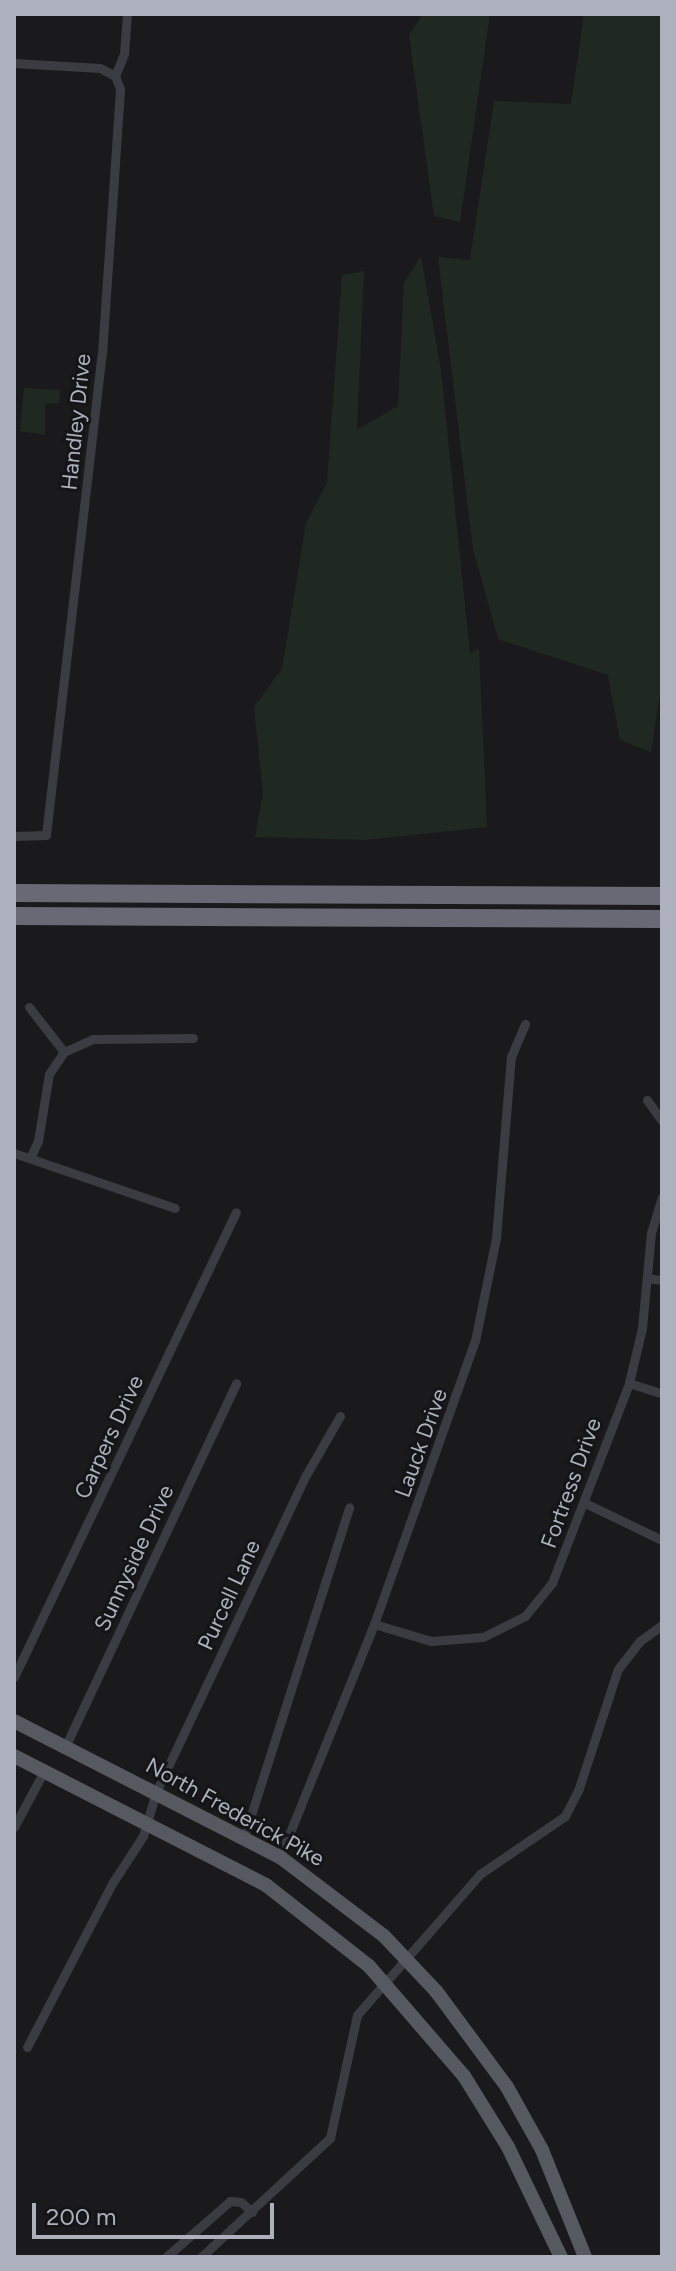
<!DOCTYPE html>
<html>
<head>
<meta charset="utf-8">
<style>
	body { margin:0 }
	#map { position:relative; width:676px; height:2271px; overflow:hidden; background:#1a1a1d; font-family:Figtree,sans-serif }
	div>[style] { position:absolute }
	.green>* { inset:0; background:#202921 }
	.street>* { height:9px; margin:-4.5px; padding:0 4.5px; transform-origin:4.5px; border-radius:4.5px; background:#3b3c42 }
	.primary>* { height:14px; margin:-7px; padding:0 7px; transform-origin:7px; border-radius:7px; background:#575961 }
	.highway>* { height:18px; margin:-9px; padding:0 9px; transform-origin:9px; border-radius:9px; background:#676a74 }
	span { translate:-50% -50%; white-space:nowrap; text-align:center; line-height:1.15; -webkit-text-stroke:6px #151518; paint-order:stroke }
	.street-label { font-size:22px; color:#acb1bd }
	.frame { position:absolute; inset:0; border:16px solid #acb1bd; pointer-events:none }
	.scale { position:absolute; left:32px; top:2203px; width:242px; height:36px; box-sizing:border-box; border:4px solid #acb1bd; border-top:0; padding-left:10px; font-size:24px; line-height:28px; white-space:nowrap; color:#acb1bd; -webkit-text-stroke:6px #151518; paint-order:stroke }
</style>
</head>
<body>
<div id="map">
	<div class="green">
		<div style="clip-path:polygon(423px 14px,490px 14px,460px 222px,434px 216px,409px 35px)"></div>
		<div style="clip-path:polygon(584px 14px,662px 14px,662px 681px,651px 752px,620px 740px,608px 675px,498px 639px,473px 549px,438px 257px,470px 260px,494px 101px,571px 104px)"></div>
		<div style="clip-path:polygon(421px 256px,441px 371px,470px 654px,479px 649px,487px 827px,366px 840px,255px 837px,263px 793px,254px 707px,282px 669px,306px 523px,327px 483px,342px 275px,364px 271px,357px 430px,398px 406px,404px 283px)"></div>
		<div style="clip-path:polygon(24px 388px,60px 390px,59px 403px,45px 404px,45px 435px,20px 431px)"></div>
	</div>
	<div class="street">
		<div style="left:14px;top:63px;width:86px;rotate:3.3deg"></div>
		<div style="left:100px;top:68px;width:17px;rotate:28deg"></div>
		<div style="left:115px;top:76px;width:24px;rotate:-68deg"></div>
		<div style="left:124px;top:54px;width:40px;rotate:-85.7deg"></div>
		<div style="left:14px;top:836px;width:32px;rotate:-2deg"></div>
		<div style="left:46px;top:835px;width:484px;rotate:-83.4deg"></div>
		<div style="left:102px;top:354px;width:266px;rotate:-86.1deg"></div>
		<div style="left:120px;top:89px;width:14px;rotate:-111deg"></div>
		<div style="left:29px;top:1007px;width:57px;rotate:52.1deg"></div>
		<div style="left:647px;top:1100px;width:26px;rotate:54deg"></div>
		<div style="left:14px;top:1153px;width:170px;rotate:18.9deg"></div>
		<div style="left:30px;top:1158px;width:19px;rotate:-65deg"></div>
		<div style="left:38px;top:1141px;width:68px;rotate:-80.7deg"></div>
		<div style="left:49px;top:1074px;width:27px;rotate:-56deg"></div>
		<div style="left:64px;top:1052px;width:32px;rotate:-24deg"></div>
		<div style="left:93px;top:1039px;width:100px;rotate:-0.6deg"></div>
		<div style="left:647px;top:1278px;width:15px;rotate:8deg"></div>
		<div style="left:629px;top:1383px;width:35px;rotate:18deg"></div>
		<div style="left:585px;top:1503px;width:85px;rotate:25.7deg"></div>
		<div style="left:374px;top:1624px;width:59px;rotate:16.6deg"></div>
		<div style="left:431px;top:1641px;width:52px;rotate:-4.4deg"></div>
		<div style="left:483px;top:1637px;width:47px;rotate:-26.6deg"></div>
		<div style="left:525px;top:1616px;width:43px;rotate:-50.7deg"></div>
		<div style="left:552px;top:1583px;width:214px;rotate:-68.9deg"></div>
		<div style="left:629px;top:1383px;width:57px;rotate:-76.7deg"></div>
		<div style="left:642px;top:1328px;width:95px;rotate:-84.6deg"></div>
		<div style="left:651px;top:1233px;width:37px;rotate:-73deg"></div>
		<div style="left:14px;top:1677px;width:515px;rotate:-64.48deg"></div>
		<div style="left:65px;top:1747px;width:402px;rotate:-64.8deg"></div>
		<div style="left:14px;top:1827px;width:64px;rotate:-61.8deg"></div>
		<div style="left:244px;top:1837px;width:346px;rotate:-72.3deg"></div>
		<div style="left:280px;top:1857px;width:251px;rotate:-68deg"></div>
		<div style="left:374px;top:1624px;width:300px;rotate:-70.4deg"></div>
		<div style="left:475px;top:1341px;width:105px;rotate:-78.5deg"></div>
		<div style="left:496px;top:1238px;width:182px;rotate:-85.3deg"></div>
		<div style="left:511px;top:1057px;width:36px;rotate:-67deg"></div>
		<div style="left:27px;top:2047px;width:186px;rotate:-62.5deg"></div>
		<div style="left:113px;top:1882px;width:55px;rotate:-56.9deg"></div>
		<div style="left:143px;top:1836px;width:46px;rotate:-73.5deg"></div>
		<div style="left:156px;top:1792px;width:351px;rotate:-64.7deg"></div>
		<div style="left:306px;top:1475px;width:68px;rotate:-60deg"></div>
		<div style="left:166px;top:2257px;width:85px;rotate:-41.2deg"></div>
		<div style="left:230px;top:2201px;width:11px;rotate:5deg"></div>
		<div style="left:241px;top:2202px;width:15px;rotate:42deg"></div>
		<div style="left:201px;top:2257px;width:176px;rotate:-42.7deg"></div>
		<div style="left:330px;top:2138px;width:126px;rotate:-77.6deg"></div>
		<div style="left:357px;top:2015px;width:187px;rotate:-48.9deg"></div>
		<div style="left:480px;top:1874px;width:103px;rotate:-34.3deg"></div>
		<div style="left:565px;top:1816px;width:31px;rotate:-63deg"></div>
		<div style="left:579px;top:1788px;width:125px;rotate:-71.9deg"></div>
		<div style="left:618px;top:1669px;width:36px;rotate:-52deg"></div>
		<div style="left:640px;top:1641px;width:27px;rotate:-36deg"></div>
	</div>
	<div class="primary">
		<div style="left:14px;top:1721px;width:299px;rotate:27.1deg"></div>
		<div style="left:280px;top:1857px;width:131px;rotate:37.2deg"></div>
		<div style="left:384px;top:1936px;width:76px;rotate:46.6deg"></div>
		<div style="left:436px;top:1991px;width:119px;rotate:53.5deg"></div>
		<div style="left:507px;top:2087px;width:72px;rotate:60.9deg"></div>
		<div style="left:542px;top:2150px;width:115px;rotate:68.1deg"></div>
		<div style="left:14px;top:1756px;width:283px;rotate:27.1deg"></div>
		<div style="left:266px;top:1885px;width:131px;rotate:38.2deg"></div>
		<div style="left:369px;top:1966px;width:145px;rotate:49.2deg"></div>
		<div style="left:464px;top:2076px;width:84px;rotate:58.2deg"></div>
		<div style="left:508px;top:2147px;width:122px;rotate:64.3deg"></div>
	</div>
	<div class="highway">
		<div style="left:14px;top:893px;width:648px;rotate:0.27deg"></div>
		<div style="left:14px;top:916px;width:648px;rotate:0.27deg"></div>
	</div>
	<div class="street-label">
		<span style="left:76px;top:422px;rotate:-84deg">Handley Drive</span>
		<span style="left:109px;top:1437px;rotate:-65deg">Carpers Drive</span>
		<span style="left:421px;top:1443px;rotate:-70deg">Lauck Drive</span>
		<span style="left:571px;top:1483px;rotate:-70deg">Fortress Drive</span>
		<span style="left:134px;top:1558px;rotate:-65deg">Sunnyside Drive</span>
		<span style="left:229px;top:1595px;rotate:-65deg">Purcell Lane</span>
		<span style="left:235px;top:1812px;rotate:29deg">North Frederick Pike</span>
	</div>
	<div class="frame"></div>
	<div class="scale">200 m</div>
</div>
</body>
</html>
